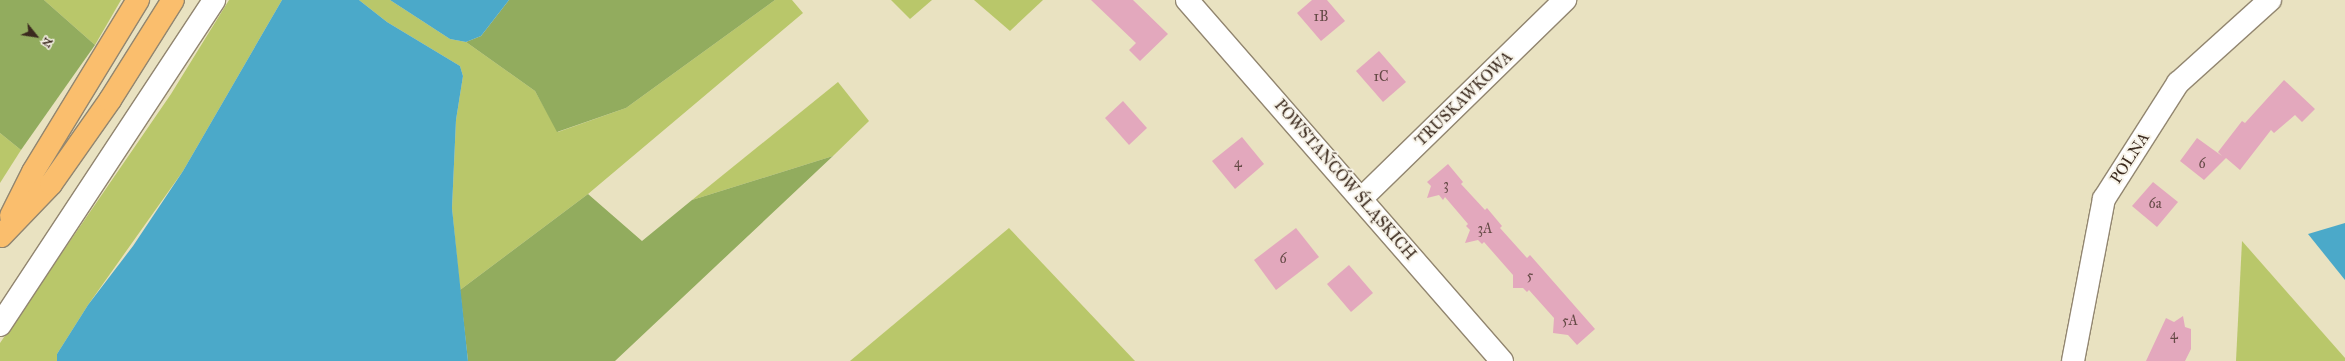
<!DOCTYPE html>
<html>
<head>
<meta charset="utf-8">
<style>
	body { margin:0 }
	#map { position:relative; width:2345px; height:361px; overflow:hidden; background:#e9e2c1; font-family:"IM FELL Great Primer",serif }
	div>[style] { position:absolute }
	.green>* { inset:0; background:#b9c76a }
	.forest>* { inset:0; background:#92ac5e }
	.water>* { inset:0; background:#4ba9c9 }
	.building>* { inset:0; background:#e3a8bd }
	.roads { filter:drop-shadow(1px 0 #928670) drop-shadow(-1px 0 #928670) drop-shadow(0 1px #928670) drop-shadow(0 -1px #928670) }
	.minor>* { height:22px; margin:-11px; padding:0 11px; transform-origin:11px; border-radius:11px; background:#fff }
	.major>* { height:22px; margin:-11px; padding:0 11px; transform-origin:11px; border-radius:11px; background:#fabe6d }
	span { translate:-50% -50%; white-space:nowrap; text-align:center; line-height:1.15; -webkit-text-stroke:4px #f7f3e8; paint-order:stroke }
	.number-label { font-size:14px; color:#654a46 }
	.number-label span { -webkit-text-stroke-width:0 }
	.street-label { font-size:16px; color:#3b2a1e }
	.north { position:absolute; left:16px; top:16px; width:40px; height:40px; -webkit-text-stroke:3px #f7f3e8; paint-order:stroke; rotate:120deg; font-size:11px; font-weight:700; line-height:16px; text-align:center; color:#3b2a1e }
	.north::after { content:''; display:block; margin:auto; width:14px; height:18px; background:#3b2a1e; clip-path:polygon(50% 0,100% 100%,50% 72%,0 100%) }
</style>
</head>
<body>
<div id="map">
	<div class="green">
		<div style="clip-path:polygon(44px 0,121px 0,95px 45px)"></div>
		<div style="clip-path:polygon(229px 0,282px 0,183px 171px,88px 305px,57px 354px,57px 361px,0 361px,0 343px,171px 94px)"></div>
		<div style="clip-path:polygon(359px 0,390px 0,450px 39px,466px 42px,535px 91px,558px 132px,626px 108px,775px 0,792px 0,803px 13px,588px 194px,460px 290px,452px 208px,456px 120px,463px 76px,460px 66px,387px 22px)"></div>
		<div style="clip-path:polygon(891px 0,932px 0,910px 19px)"></div>
		<div style="clip-path:polygon(974px 0,1043px 0,1010px 31px)"></div>
		<div style="clip-path:polygon(838px 82px,869px 121px,833px 156px,692px 200px)"></div>
		<div style="clip-path:polygon(0 133px,21px 150px,0 183px)"></div>
		<div style="clip-path:polygon(1009px 228px,1135px 361px,850px 361px)"></div>
		<div style="clip-path:polygon(2242px 241px,2345px 358px,2345px 361px,2236px 361px)"></div>
	</div>
	<div class="forest">
		<div style="clip-path:polygon(0 0,44px 0,95px 45px,21px 150px,0 133px)"></div>
		<div style="clip-path:polygon(509px 0,775px 0,626px 108px,557px 132px,535px 91px,466px 42px,481px 36px)"></div>
		<div style="clip-path:polygon(833px 156px,615px 361px,468px 361px,460px 290px,588px 194px,642px 241px,692px 200px)"></div>
	</div>
	<div class="water">
		<div style="clip-path:polygon(282px 0,359px 0,387px 22px,460px 66px,463px 76px,456px 120px,452px 208px,468px 361px,57px 361px,57px 354px,88px 305px,133px 246px,183px 171px)"></div>
		<div style="clip-path:polygon(390px 0,509px 0,481px 36px,466px 42px,450px 39px)"></div>
		<div style="clip-path:polygon(2345px 223px,2345px 280px,2308px 234px)"></div>
	</div>
	<div class="building">
		<div style="clip-path:polygon(1091px 0,1133px 0,1168px 34px,1140px 61px,1129px 50px,1136px 43px)"></div>
		<div style="clip-path:polygon(1312px 0,1327px 0,1345px 21px,1321px 41px,1297px 13px)"></div>
		<div style="clip-path:polygon(1379px 51px,1406px 82px,1383px 102px,1356px 71px)"></div>
		<div style="clip-path:polygon(2284px 80px,2315px 109px,2302px 122px,2295px 115px,2274px 133px,2271px 130px,2240px 170px,2226px 158px,2204px 180px,2180px 161px,2197px 138px,2222px 156px,2218px 152px,2242px 121px,2245px 123px)"></div>
		<div style="clip-path:polygon(1123px 101px,1147px 128px,1129px 145px,1105px 118px)"></div>
		<div style="clip-path:polygon(1242px 137px,1264px 164px,1235px 189px,1212px 161px)"></div>
		<div style="clip-path:polygon(1448px 164px,1463px 182px,1461px 184px,1485px 210px,1487px 208px,1502px 226px,1500px 228px,1527px 258px,1530px 255px,1595px 329px,1577px 345px,1568px 335px,1553px 333px,1554px 318px,1529px 290px,1527px 292px,1523px 288px,1513px 288px,1513px 275px,1484px 242px,1482px 244px,1478px 240px,1465px 243px,1470px 230px,1466px 226px,1468px 224px,1445px 197px,1443px 200px,1439px 195px,1427px 198px,1431px 186px,1427px 182px)"></div>
		<div style="clip-path:polygon(2153px 182px,2178px 202px,2157px 227px,2132px 206px)"></div>
		<div style="clip-path:polygon(1296px 228px,1319px 257px,1276px 290px,1254px 260px)"></div>
		<div style="clip-path:polygon(1349px 265px,1373px 293px,1351px 312px,1327px 284px)"></div>
		<div style="clip-path:polygon(2183px 316px,2185px 327px,2191px 329px,2191px 349px,2185px 361px,2146px 361px,2166px 318px,2174px 322px)"></div>
	</div>
	<div class="roads">
		<div class="minor">
			<div style="left:1187px;top:0;width:479px;rotate:48.9deg"></div>
			<div style="left:1362px;top:198px;width:284px;rotate:-44.3deg"></div>
			<div style="left:0;top:325px;width:389px;rotate:-56.6deg"></div>
			<div style="left:2073px;top:361px;width:165px;rotate:-79.2deg"></div>
			<div style="left:2104px;top:199px;width:138px;rotate:-57.5deg"></div>
			<div style="left:2178px;top:83px;width:124px;rotate:-42.1deg"></div>
		</div>
		<div class="major">
			<div style="left:11px;top:216px;width:49px;rotate:-63.4deg"></div>
			<div style="left:33px;top:172px;width:202px;rotate:-58.6deg"></div>
			<div style="left:1px;top:236px;width:72px;rotate:-46.1deg"></div>
			<div style="left:51px;top:184px;width:103px;rotate:-54.9deg"></div>
			<div style="left:110px;top:100px;width:118px;rotate:-57.8deg"></div>
		</div>
	</div>
	<div class="number-label">
		<span style="left:1321px;top:17px">1B</span>
		<span style="left:1381px;top:77px">1C</span>
		<span style="left:1238px;top:163px">4</span>
		<span style="left:2202px;top:164px">6</span>
		<span style="left:1446px;top:185px">3</span>
		<span style="left:2155px;top:204px">6a</span>
		<span style="left:1485px;top:229px">3A</span>
		<span style="left:1283px;top:259px">6</span>
		<span style="left:1530px;top:276px">5</span>
		<span style="left:1570px;top:321px">5A</span>
		<span style="left:2174px;top:335px">4</span>
	</div>
	<div class="street-label">
		<span style="left:1464px;top:99px;rotate:-44deg">TRUSKAWKOWA</span>
		<span style="left:2130px;top:158px;rotate:-57deg">POLNA</span>
		<span style="left:1345px;top:180px;rotate:49deg">POWSTAŃCÓW ŚLĄSKICH</span>
	</div>
	<div class="north">N</div>
</div>
</body>
</html>
